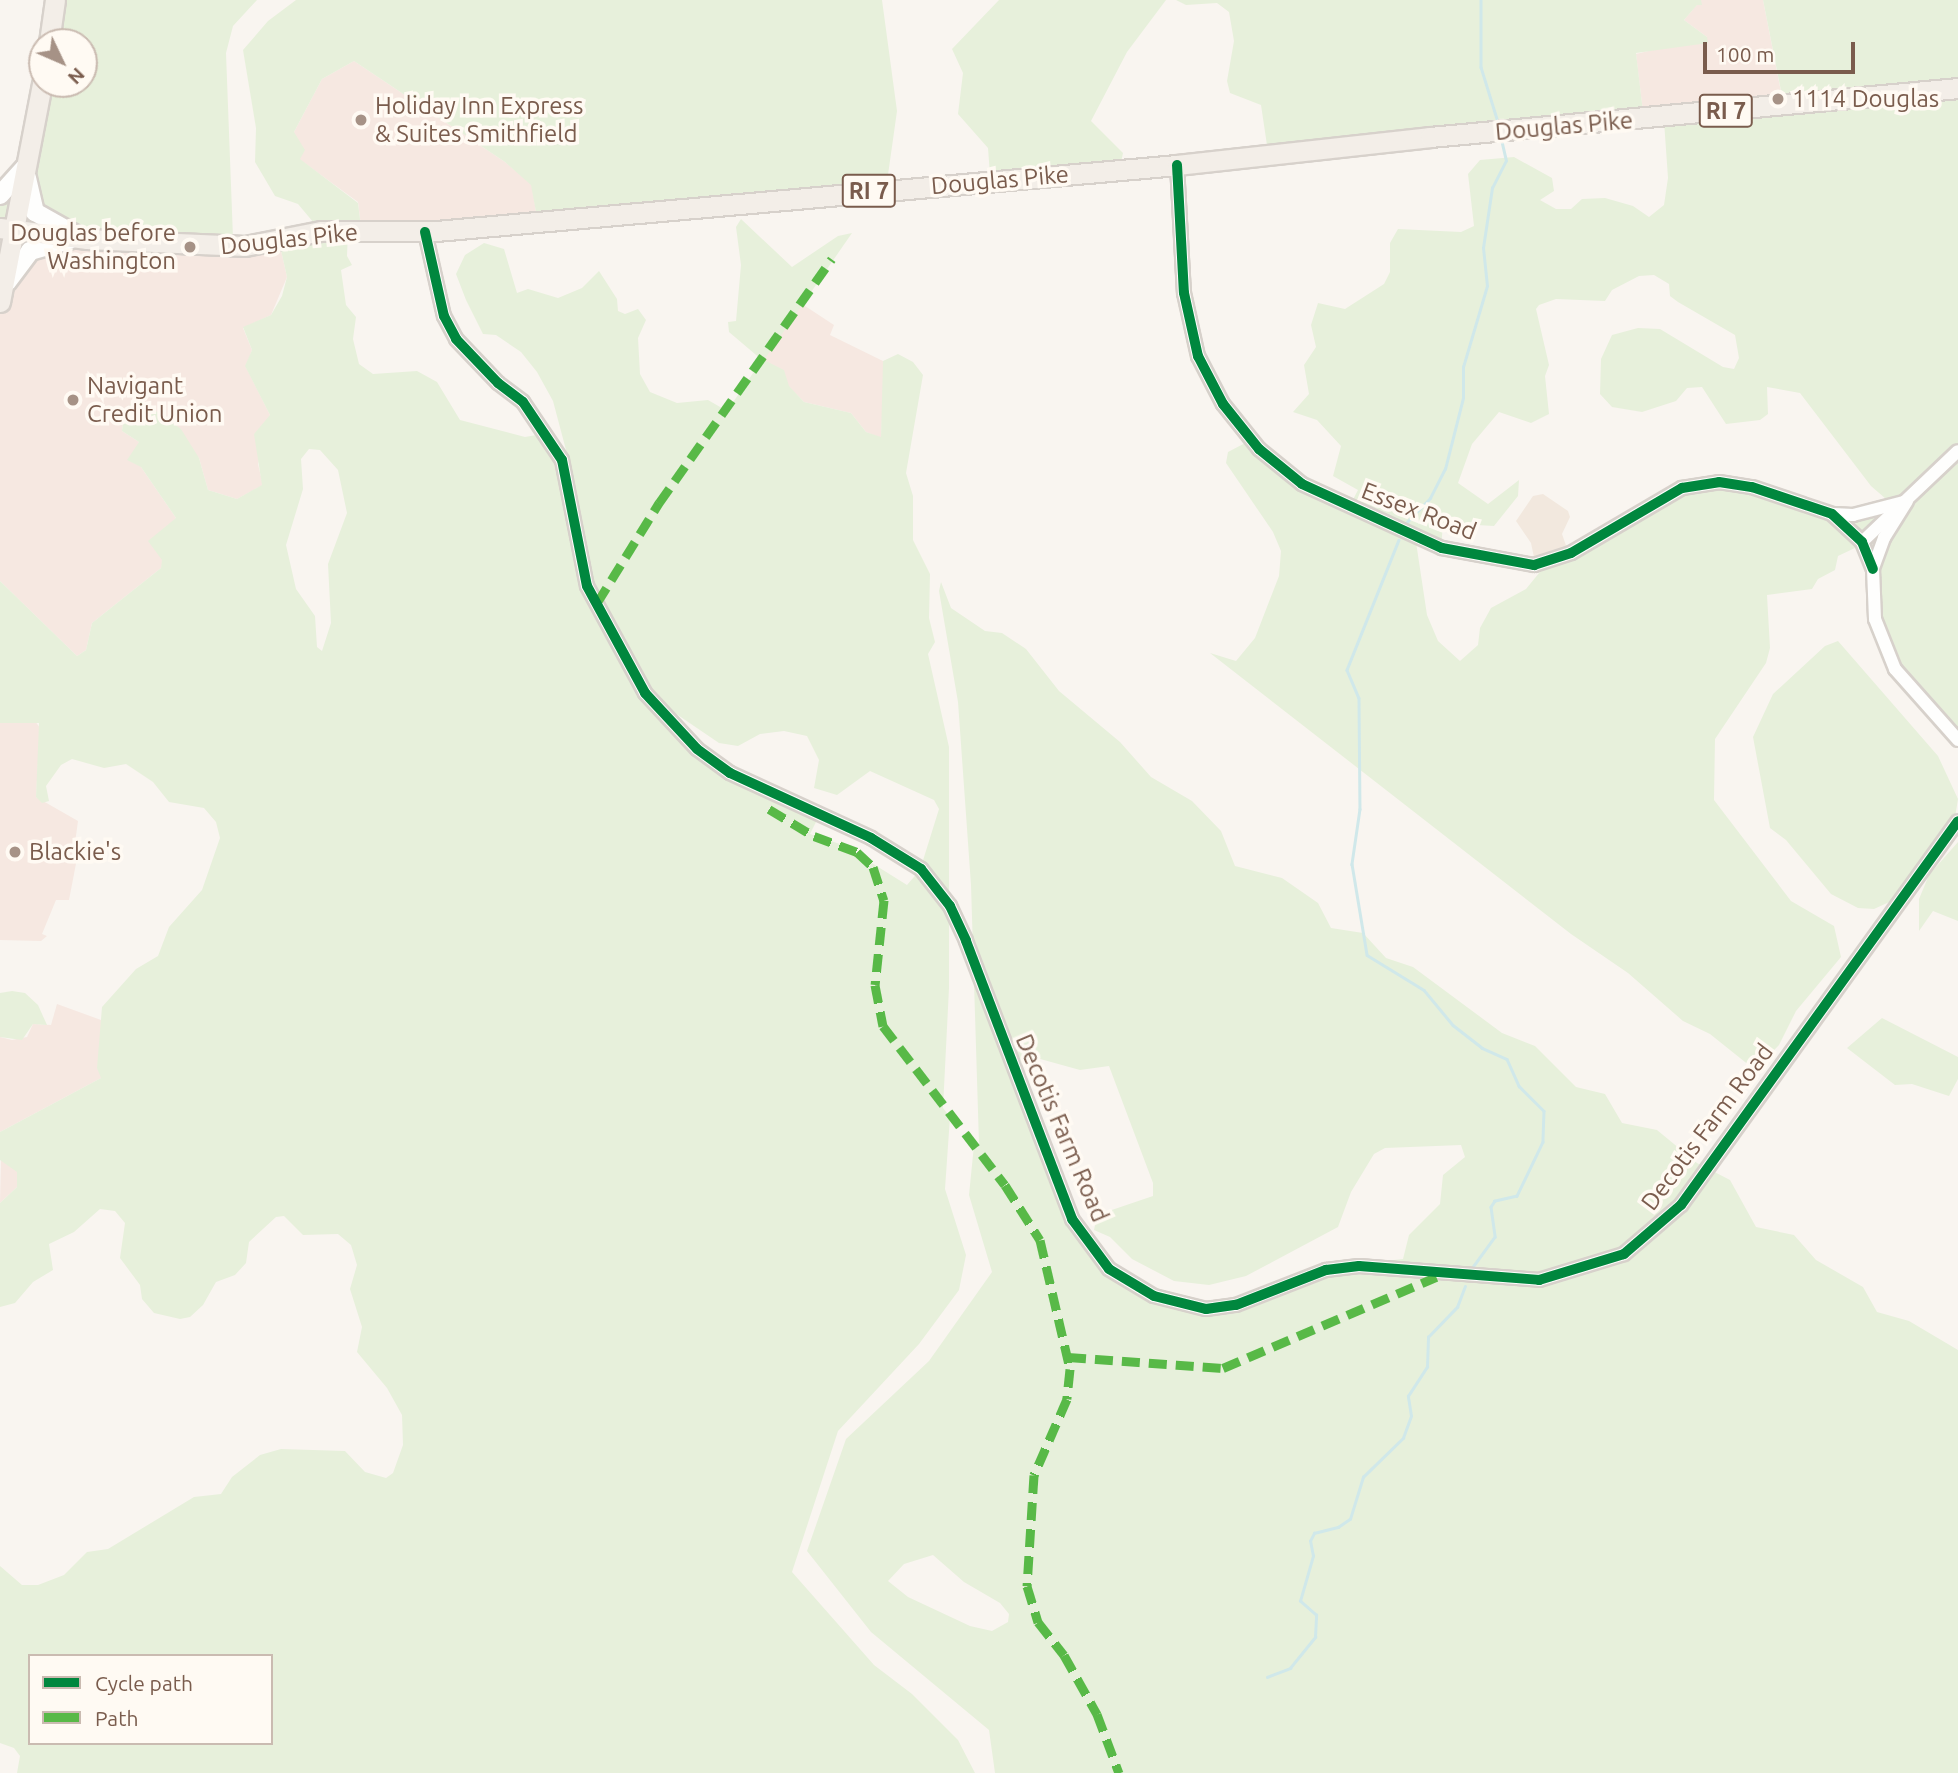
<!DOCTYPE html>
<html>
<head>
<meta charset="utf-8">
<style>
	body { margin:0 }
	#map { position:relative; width:1958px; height:1773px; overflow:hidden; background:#f9f5f0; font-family:Ubuntu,sans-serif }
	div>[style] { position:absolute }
	.residential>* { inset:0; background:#f2e8de }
	.commercial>* { inset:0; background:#f6e8e1 }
	.green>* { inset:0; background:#e7f0db }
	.stream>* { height:2.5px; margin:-1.25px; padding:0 1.25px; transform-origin:1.25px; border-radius:1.25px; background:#d0e8ea }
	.roads { filter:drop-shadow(2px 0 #d7d1cb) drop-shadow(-2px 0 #d7d1cb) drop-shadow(0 2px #d7d1cb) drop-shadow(0 -2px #d7d1cb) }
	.minor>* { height:12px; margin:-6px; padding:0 6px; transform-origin:6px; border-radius:6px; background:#fefefd }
	.secondary>* { height:18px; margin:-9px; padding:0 9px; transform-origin:9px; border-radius:9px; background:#fefefd }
	.primary>* { height:19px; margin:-9.5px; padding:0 9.5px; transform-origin:9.5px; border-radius:9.5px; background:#f3eee8 }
	.quiet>* { height:9px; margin-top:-4.5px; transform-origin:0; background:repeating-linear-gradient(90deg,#58b947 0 18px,transparent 0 27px) }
	.cycleway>* { height:10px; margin:-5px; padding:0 5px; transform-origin:5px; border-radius:5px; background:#00873e }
	.dots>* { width:19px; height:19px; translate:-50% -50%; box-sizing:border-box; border:4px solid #fffaf3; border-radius:50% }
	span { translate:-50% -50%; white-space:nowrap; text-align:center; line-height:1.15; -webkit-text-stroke:7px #fffaf3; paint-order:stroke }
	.shield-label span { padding:2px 5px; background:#fffaf3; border:2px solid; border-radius:5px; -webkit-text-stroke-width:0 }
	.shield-label { font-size:23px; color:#7a5c4d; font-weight:700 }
	.poi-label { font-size:24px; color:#7a5c4d }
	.left { translate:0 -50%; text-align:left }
	.right { translate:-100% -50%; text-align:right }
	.street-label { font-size:24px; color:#7a5c4d }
	.legend { position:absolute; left:28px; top:1654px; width:245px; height:91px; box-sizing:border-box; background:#fffaf3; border:2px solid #cabbb1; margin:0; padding:9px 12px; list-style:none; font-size:21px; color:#7a5c4d }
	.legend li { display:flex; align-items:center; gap:14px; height:35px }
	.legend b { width:35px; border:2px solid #cabbb1 }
	.north { position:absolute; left:28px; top:28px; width:70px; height:70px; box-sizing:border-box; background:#fffaf3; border:2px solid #cabbb1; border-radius:50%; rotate:134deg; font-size:19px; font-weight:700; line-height:28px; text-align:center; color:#7a5c4d }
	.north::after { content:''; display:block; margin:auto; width:24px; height:32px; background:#a69286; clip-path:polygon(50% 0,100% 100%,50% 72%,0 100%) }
	.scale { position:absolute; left:1703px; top:42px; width:152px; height:32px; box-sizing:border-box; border:4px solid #7a5c4d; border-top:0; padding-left:9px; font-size:21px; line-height:24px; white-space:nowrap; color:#7a5c4d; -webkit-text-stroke:5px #fffaf3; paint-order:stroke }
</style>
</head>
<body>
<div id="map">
	<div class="residential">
		<div style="clip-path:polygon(1543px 494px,1568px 511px,1570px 517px,1562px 534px,1570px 557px,1536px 567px,1531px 543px,1516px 521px,1533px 496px)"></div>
	</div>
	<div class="commercial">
		<div style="clip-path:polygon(1701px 0,1763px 0,1783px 102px,1644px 120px,1636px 54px,1707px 37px,1684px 20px)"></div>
		<div style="clip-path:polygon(354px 61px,505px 162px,532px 185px,536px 212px,361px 227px,358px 202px,299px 159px,294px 132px,322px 79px)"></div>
		<div style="clip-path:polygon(11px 231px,40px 235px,278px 237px,287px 277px,271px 315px,243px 328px,252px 350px,246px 367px,270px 415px,258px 464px,263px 485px,237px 499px,208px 490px,199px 458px,124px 413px,122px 431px,139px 442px,136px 451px,141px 467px,176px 518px,161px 568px,92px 623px,86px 650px,77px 656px,0 581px,0 287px)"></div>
		<div style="clip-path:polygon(802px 304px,834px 325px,830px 335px,885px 362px,881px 438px,866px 432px,851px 413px,804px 402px,763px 360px)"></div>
		<div style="clip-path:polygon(35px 721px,40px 728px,36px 797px,78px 821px,75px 843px,79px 848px,69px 900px,56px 900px,42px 934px,47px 936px,41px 941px,0 940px,0 723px)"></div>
		<div style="clip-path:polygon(57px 1004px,101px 1020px,101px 1078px,0 1132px,0 1037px,12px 1040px,27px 1037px,33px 1024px,51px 1025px)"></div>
		<div style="clip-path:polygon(1px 1159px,17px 1171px,17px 1187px,0 1203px)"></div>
	</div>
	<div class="green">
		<div style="clip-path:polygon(54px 0,257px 0,233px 26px,226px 53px,233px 238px,11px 231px,0 287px,0 197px,22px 163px,42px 61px,42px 84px,84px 84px,84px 42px,46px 42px)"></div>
		<div style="clip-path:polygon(evenodd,296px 0,882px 0,897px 111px,887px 182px,536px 212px,531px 185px,505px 162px,354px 61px,322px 79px,294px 132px,305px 150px,300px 159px,358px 203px,361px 227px,348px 230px,347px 256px,352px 265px,341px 270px,346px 305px,356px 317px,353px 339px,359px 364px,373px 374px,417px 371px,437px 382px,460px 420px,525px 437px,548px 433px,555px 448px,566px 450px,553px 401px,537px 372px,521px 352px,496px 335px,483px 334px,466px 300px,456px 274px,465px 255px,484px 243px,504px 249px,517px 293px,528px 289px,558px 298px,582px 288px,599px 271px,617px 299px,618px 311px,625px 314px,638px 309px,646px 320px,638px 338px,640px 374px,650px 392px,677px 403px,708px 400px,727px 411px,762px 360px,729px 332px,728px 322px,736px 321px,741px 265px,736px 227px,741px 219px,792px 267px,838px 236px,852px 233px,764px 360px,784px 370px,789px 386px,804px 402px,851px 413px,866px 432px,881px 437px,883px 361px,898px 354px,913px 362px,923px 375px,906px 473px,913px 496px,913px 540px,930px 574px,929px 618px,935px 642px,928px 654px,949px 747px,949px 988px,943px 1108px,950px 1117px,945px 1189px,966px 1255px,959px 1290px,919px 1344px,838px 1431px,792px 1572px,874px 1665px,912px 1694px,958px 1740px,975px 1773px,17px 1773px,20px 1756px,14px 1748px,0 1743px,0 1566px,22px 1585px,38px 1585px,64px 1575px,87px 1552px,108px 1549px,194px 1497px,221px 1494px,232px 1477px,260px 1455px,281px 1449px,345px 1451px,365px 1472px,386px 1478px,393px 1473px,403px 1445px,402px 1415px,387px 1388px,357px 1352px,362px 1327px,350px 1289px,357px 1265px,351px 1245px,338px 1234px,303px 1235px,284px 1216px,276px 1217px,249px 1242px,246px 1263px,235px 1275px,216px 1282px,203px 1305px,190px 1317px,180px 1319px,154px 1313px,142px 1299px,140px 1285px,120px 1258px,125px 1223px,115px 1211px,100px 1209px,74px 1232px,49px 1244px,53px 1270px,33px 1282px,15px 1303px,0 1307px,0 1203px,17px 1187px,17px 1172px,0 1160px,0 1132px,101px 1078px,97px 1068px,102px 1007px,136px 969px,158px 956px,169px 927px,202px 890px,220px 838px,216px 822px,204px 808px,169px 802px,153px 782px,126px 764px,104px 768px,72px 759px,61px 765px,46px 786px,49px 801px,42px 803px,36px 797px,39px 723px,0 723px,0 581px,77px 656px,86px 650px,92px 623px,161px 568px,162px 560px,148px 541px,176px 518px,141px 467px,127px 460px,139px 442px,122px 431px,124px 413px,136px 397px,181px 429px,199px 458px,208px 490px,237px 499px,262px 485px,254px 434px,270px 415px,245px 366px,252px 350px,243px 327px,271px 315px,282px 296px,287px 277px,278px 237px,319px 229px,298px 204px,275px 196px,255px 162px,256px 128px,243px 50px,268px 21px,296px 0,309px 449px,320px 450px,338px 470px,347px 513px,328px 564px,331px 623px,322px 651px,317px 647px,315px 616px,296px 589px,286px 545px,303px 489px,301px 459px,309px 449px,296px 0,669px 709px,719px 743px,738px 746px,760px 734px,784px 731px,807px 736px,819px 760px,814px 788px,837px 795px,870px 771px,934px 800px,939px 809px,920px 870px,907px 885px,843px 845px,810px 834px,820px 814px,700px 752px,659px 713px,669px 709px,296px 0,30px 1656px,271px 1656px,271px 1743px,30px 1743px,30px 1656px)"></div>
		<div style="clip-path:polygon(999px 0,1166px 0,1127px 52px,1091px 121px,1123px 153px,1120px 167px,990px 175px,988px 148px,958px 114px,963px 73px,952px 49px)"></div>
		<div style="clip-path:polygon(1176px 0,1701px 0,1702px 5px,1697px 5px,1684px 20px,1707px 37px,1708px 43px,1636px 53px,1644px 120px,1268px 152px,1261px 105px,1230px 93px,1227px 81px,1234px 41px,1229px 12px,1217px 3px,1186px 5px)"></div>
		<div style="clip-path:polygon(evenodd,1763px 0,1958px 0,1958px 740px,1899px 674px,1881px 638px,1869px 563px,1857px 547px,1838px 556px,1835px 570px,1818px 579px,1812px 589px,1767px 595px,1770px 648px,1766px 663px,1715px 739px,1714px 800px,1791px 901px,1834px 926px,1841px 957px,1796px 1011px,1779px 1045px,1755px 1070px,1710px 1034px,1683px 1021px,1628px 973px,1571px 934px,1210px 653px,1236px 661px,1255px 638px,1279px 576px,1281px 551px,1273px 532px,1226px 463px,1228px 452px,1249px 441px,1271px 468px,1314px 498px,1346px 513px,1358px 490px,1333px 476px,1341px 446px,1317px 420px,1293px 412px,1309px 394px,1304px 365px,1316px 347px,1311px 325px,1318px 303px,1345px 309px,1384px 284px,1390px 272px,1390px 243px,1398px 229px,1461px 232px,1474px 226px,1468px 174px,1480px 160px,1514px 157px,1552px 178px,1554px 191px,1540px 200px,1556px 209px,1571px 209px,1582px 199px,1605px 198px,1633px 206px,1649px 217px,1664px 205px,1668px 178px,1664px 121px,1783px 101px,1763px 0,1654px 275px,1669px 284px,1670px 296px,1678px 302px,1735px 335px,1739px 358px,1734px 369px,1723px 367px,1660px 329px,1638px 328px,1612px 335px,1601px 359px,1600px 394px,1612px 407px,1642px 412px,1676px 401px,1687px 388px,1702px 387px,1726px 424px,1760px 420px,1768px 414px,1767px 387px,1800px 393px,1871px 486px,1886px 499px,1907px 502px,1839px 521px,1755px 491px,1699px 484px,1544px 567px,1526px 589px,1491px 608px,1480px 628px,1478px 645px,1460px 661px,1438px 641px,1427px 615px,1416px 542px,1441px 549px,1443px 523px,1494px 526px,1518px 496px,1519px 480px,1488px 504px,1458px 483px,1472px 444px,1499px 412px,1531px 423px,1549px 414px,1545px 376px,1549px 365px,1536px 309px,1539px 305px,1556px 299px,1605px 301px,1612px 290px,1639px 276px,1654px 275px)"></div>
		<div style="clip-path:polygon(evenodd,941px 582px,951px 608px,985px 631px,1002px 633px,1026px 649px,1059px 691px,1120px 742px,1151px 777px,1192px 801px,1221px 831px,1235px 866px,1282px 878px,1318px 903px,1331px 928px,1363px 933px,1386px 958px,1413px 967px,1502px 1033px,1535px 1046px,1576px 1087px,1605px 1094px,1622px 1123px,1657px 1130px,1697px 1163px,1730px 1180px,1756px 1227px,1794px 1235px,1816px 1260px,1863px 1287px,1877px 1312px,1909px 1321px,1958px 1350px,1958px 1773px,995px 1773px,989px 1730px,871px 1632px,807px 1551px,846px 1439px,929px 1361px,992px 1272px,969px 1195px,974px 1145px,979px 1144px,971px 885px,958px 702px,939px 591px,941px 582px,1033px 1057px,1080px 1070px,1109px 1066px,1153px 1183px,1153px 1196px,1097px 1215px,1094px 1230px,1110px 1237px,1132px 1259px,1174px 1281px,1209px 1285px,1246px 1276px,1338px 1227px,1351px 1192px,1374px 1154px,1385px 1148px,1461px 1145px,1465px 1157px,1443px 1175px,1440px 1204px,1409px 1235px,1403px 1259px,1340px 1266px,1227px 1303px,1200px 1305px,1131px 1286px,1073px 1226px,1016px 1066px,1033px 1057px,941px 582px,933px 1555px,964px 1582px,1000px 1603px,1009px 1614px,1008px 1622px,992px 1631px,970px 1626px,908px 1597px,888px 1581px,904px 1564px,933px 1555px)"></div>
		<div style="clip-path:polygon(1838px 641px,1938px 756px,1958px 799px,1954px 824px,1898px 898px,1874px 909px,1858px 908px,1831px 894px,1786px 840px,1770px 828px,1753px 737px,1773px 694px,1825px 646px)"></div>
		<div style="clip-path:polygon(1958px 842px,1958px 921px,1933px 911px,1919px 931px,1919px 899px,1929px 875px)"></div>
		<div style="clip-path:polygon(12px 991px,25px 993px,38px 1005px,47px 1025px,33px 1024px,22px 1040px,0 1037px,0 993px)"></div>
		<div style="clip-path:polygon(1882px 1018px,1958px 1057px,1958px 1079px,1949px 1096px,1912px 1084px,1895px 1085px,1847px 1048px)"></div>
	</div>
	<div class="stream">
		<div style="left:1481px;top:0;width:67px;rotate:90deg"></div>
		<div style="left:1481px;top:67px;width:58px;rotate:72.8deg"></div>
		<div style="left:1405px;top:524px;width:36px;rotate:-46deg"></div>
		<div style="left:1430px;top:498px;width:33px;rotate:-63deg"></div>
		<div style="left:1445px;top:469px;width:73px;rotate:-75.8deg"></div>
		<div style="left:1463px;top:398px;width:31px;rotate:-90deg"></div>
		<div style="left:1463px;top:367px;width:84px;rotate:-73.5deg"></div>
		<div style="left:1487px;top:286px;width:38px;rotate:-96deg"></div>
		<div style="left:1483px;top:248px;width:61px;rotate:-81.5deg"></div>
		<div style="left:1492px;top:188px;width:30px;rotate:-63deg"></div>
		<div style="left:1506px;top:161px;width:23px;rotate:-103deg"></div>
		<div style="left:1399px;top:540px;width:140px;rotate:111.8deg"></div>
		<div style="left:1347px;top:670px;width:30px;rotate:67deg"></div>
		<div style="left:1359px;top:698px;width:111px;rotate:89.5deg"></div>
		<div style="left:1360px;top:809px;width:56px;rotate:98.3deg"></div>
		<div style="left:1352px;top:864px;width:92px;rotate:80.6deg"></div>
		<div style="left:1367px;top:955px;width:67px;rotate:31.6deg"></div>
		<div style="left:1424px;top:990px;width:45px;rotate:50.4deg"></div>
		<div style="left:1453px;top:1025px;width:37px;rotate:38deg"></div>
		<div style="left:1482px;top:1048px;width:27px;rotate:24deg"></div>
		<div style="left:1507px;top:1059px;width:30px;rotate:66deg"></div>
		<div style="left:1519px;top:1086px;width:35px;rotate:45deg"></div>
		<div style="left:1544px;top:1111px;width:31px;rotate:92deg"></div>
		<div style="left:1543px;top:1142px;width:60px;rotate:115.7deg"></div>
		<div style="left:1517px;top:1196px;width:23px;rotate:167deg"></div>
		<div style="left:1495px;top:1201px;width:7px;rotate:124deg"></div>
		<div style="left:1491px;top:1207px;width:30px;rotate:82deg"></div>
		<div style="left:1495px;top:1237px;width:41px;rotate:126deg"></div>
		<div style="left:1267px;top:1677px;width:25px;rotate:-21deg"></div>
		<div style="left:1290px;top:1668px;width:40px;rotate:-51deg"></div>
		<div style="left:1315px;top:1637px;width:22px;rotate:-87deg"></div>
		<div style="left:1316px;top:1615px;width:21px;rotate:-139deg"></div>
		<div style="left:1300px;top:1601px;width:47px;rotate:-73.9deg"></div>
		<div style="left:1313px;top:1556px;width:15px;rotate:-101deg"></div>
		<div style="left:1310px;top:1541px;width:9px;rotate:-63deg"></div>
		<div style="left:1314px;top:1533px;width:25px;rotate:-14deg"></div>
		<div style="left:1338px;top:1527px;width:14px;rotate:-34deg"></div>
		<div style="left:1350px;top:1519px;width:44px;rotate:-72.8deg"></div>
		<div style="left:1363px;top:1477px;width:56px;rotate:-44.3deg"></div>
		<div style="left:1403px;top:1438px;width:23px;rotate:-70deg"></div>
		<div style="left:1411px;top:1416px;width:20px;rotate:-99deg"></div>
		<div style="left:1408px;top:1396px;width:35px;rotate:-57deg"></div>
		<div style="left:1427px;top:1367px;width:30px;rotate:-88deg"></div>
		<div style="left:1428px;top:1337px;width:42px;rotate:-46deg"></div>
		<div style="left:1457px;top:1307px;width:22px;rotate:-69deg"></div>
	</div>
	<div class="roads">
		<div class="minor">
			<div style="left:1177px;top:165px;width:128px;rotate:86.9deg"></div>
			<div style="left:1184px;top:293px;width:65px;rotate:77.5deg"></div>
			<div style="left:1198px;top:356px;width:54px;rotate:62.5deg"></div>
			<div style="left:1223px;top:404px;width:58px;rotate:51.3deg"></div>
			<div style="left:1259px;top:449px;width:55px;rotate:39.1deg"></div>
			<div style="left:1302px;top:484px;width:154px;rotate:24.6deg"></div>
			<div style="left:1442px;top:548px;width:94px;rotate:10.5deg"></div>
			<div style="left:1534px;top:565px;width:39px;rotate:-18deg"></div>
			<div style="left:1571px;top:553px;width:129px;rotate:-30.4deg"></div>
			<div style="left:1682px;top:488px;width:37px;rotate:-9deg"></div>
			<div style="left:1719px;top:482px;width:33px;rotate:9deg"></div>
			<div style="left:1752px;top:487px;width:84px;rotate:18.6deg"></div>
			<div style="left:1832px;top:514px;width:41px;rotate:43deg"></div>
			<div style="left:1862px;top:542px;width:29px;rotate:68deg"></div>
			<div style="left:425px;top:232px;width:86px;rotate:77.3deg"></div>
			<div style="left:444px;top:316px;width:26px;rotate:62deg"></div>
			<div style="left:456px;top:339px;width:61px;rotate:46.3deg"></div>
			<div style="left:498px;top:383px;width:31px;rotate:37deg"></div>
			<div style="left:523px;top:402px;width:70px;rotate:56.1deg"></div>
			<div style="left:562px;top:460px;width:128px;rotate:78.8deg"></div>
			<div style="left:587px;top:586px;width:122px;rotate:61.5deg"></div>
			<div style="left:645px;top:693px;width:76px;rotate:47.1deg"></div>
			<div style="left:697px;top:749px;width:41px;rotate:36deg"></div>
			<div style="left:730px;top:773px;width:155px;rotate:24.7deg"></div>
			<div style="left:871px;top:838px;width:59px;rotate:31.8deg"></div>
			<div style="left:921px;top:869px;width:47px;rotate:51.9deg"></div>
			<div style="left:950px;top:906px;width:38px;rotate:65deg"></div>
			<div style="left:966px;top:941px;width:298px;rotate:69.1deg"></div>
			<div style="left:1072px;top:1219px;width:62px;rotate:53.5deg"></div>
			<div style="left:1109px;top:1269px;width:52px;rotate:31deg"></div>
			<div style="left:1154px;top:1296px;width:54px;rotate:14deg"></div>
			<div style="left:1206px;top:1309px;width:30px;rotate:-8deg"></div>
			<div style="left:1236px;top:1305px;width:97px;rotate:-21.3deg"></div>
			<div style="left:1326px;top:1270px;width:33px;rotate:-7deg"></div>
			<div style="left:1359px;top:1266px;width:181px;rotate:4.4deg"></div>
			<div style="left:1539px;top:1280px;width:89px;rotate:-17deg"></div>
			<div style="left:1624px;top:1254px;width:75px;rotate:-40.7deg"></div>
			<div style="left:1681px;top:1205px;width:473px;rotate:-54.2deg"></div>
			<div style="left:1907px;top:501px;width:44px;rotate:121.9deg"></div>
			<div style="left:1884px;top:538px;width:33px;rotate:110deg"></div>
			<div style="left:1873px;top:569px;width:50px;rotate:87.7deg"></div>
			<div style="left:1875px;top:619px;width:54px;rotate:68.2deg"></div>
			<div style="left:1895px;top:669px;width:95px;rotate:48.4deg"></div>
			<div style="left:1833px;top:514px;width:20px;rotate:3deg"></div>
			<div style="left:1853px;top:515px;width:53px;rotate:-14.3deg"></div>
			<div style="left:1862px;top:542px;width:132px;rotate:-43.5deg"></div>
		</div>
		<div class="secondary">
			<div style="left:27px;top:178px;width:35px;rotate:77deg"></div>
			<div style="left:35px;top:212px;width:45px;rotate:29.4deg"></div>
			<div style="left:0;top:195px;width:40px;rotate:-48deg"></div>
			<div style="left:7px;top:282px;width:39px;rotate:-53deg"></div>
			<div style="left:30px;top:251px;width:41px;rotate:-15.8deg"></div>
		</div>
		<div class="primary">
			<div style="left:49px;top:42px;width:42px;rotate:-81.9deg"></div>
			<div style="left:0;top:228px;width:88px;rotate:7.2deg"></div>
			<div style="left:87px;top:239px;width:158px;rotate:2.5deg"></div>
			<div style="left:245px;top:246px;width:77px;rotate:-11.2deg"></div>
			<div style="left:321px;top:231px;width:115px"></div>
			<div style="left:436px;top:231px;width:744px;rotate:-5.09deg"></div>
			<div style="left:1177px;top:165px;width:255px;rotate:-6.3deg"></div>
			<div style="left:1430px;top:137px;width:530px;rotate:-5.3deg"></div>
			<div style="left:0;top:302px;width:223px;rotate:-79.1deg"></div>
		</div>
	</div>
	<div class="quiet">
		<div style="left:597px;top:603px;width:118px;rotate:-58.2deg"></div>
		<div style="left:659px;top:503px;width:299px;rotate:-54.7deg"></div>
		<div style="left:769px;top:809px;width:52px;rotate:31deg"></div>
		<div style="left:814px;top:836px;width:46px;rotate:20.4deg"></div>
		<div style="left:857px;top:852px;width:22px;rotate:43deg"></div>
		<div style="left:873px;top:867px;width:35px;rotate:72deg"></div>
		<div style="left:884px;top:900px;width:85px;rotate:96deg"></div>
		<div style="left:875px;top:985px;width:42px;rotate:79deg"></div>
		<div style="left:883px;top:1026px;width:200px;rotate:52.5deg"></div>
		<div style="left:1005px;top:1185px;width:65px;rotate:57.5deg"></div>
		<div style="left:1040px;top:1240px;width:132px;rotate:76.9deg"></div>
		<div style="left:1070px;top:1369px;width:30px;rotate:96deg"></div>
		<div style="left:1067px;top:1399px;width:83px;rotate:113.5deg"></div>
		<div style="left:1034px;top:1475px;width:111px;rotate:93.6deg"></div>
		<div style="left:1027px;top:1586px;width:38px;rotate:73deg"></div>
		<div style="left:1038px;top:1622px;width:42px;rotate:51.8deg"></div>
		<div style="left:1064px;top:1655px;width:68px;rotate:60.8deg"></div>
		<div style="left:1097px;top:1714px;width:63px;rotate:69.6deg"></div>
		<div style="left:1068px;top:1357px;width:155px;rotate:4.1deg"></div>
		<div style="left:1223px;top:1368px;width:232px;rotate:-23.1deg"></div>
	</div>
	<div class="cycleway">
		<div style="left:1177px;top:165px;width:128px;rotate:86.9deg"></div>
		<div style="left:1184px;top:293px;width:65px;rotate:77.5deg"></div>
		<div style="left:1198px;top:356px;width:54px;rotate:62.5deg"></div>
		<div style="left:1223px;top:404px;width:58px;rotate:51.3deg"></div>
		<div style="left:1259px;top:449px;width:55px;rotate:39.1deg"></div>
		<div style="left:1302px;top:484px;width:154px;rotate:24.6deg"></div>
		<div style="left:1442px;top:548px;width:94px;rotate:10.5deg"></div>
		<div style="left:1534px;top:565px;width:39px;rotate:-18deg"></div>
		<div style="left:1571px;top:553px;width:129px;rotate:-30.4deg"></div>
		<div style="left:1682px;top:488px;width:37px;rotate:-9deg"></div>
		<div style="left:1719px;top:482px;width:33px;rotate:9deg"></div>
		<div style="left:1752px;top:487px;width:84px;rotate:18.6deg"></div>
		<div style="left:1832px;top:514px;width:41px;rotate:43deg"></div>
		<div style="left:1862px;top:542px;width:29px;rotate:68deg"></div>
		<div style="left:425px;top:232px;width:86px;rotate:77.3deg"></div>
		<div style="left:444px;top:316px;width:26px;rotate:62deg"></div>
		<div style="left:456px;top:339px;width:61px;rotate:46.3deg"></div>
		<div style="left:498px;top:383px;width:31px;rotate:37deg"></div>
		<div style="left:523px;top:402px;width:70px;rotate:56.1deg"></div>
		<div style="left:562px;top:460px;width:128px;rotate:78.8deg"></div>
		<div style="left:587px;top:586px;width:122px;rotate:61.5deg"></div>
		<div style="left:645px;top:693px;width:76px;rotate:47.1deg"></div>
		<div style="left:697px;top:749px;width:41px;rotate:36deg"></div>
		<div style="left:730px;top:773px;width:155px;rotate:24.7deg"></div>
		<div style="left:871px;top:838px;width:59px;rotate:31.8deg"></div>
		<div style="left:921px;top:869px;width:47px;rotate:51.9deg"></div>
		<div style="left:950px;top:906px;width:38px;rotate:65deg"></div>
		<div style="left:966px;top:941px;width:298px;rotate:69.1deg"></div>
		<div style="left:1072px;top:1219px;width:62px;rotate:53.5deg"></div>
		<div style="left:1109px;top:1269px;width:52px;rotate:31deg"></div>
		<div style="left:1154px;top:1296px;width:54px;rotate:14deg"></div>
		<div style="left:1206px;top:1309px;width:30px;rotate:-8deg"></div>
		<div style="left:1236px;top:1305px;width:97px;rotate:-21.3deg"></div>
		<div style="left:1326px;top:1270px;width:33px;rotate:-7deg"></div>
		<div style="left:1359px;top:1266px;width:181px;rotate:4.4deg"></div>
		<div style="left:1539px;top:1280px;width:89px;rotate:-17deg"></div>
		<div style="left:1624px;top:1254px;width:75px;rotate:-40.7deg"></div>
		<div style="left:1681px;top:1205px;width:473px;rotate:-54.2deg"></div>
	</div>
	<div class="dots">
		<div style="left:1778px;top:99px;background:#a69286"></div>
		<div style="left:361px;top:120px;background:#a69286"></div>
		<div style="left:190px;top:247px;background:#a69286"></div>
		<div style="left:73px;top:400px;background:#a69286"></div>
		<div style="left:15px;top:852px;background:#a69286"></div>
	</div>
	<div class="shield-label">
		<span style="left:1726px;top:111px">RI 7</span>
		<span style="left:869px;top:191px">RI 7</span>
	</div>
	<div class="poi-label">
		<span class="left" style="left:1792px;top:99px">1114 Douglas</span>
		<span class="left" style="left:375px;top:120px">Holiday Inn Express<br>&amp; Suites Smithfield</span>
		<span class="right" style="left:176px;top:247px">Douglas before<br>Washington</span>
		<span class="left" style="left:87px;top:400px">Navigant<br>Credit Union</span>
		<span class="left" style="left:29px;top:852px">Blackie's</span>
	</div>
	<div class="street-label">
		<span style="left:1564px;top:126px;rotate:-5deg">Douglas Pike</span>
		<span style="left:1000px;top:180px;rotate:-5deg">Douglas Pike</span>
		<span style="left:289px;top:239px;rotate:-6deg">Douglas Pike</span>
		<span style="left:1419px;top:511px;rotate:21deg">Essex Road</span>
		<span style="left:1707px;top:1127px;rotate:-53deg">Decotis Farm Road</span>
		<span style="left:1062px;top:1128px;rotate:67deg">Decotis Farm Road</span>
	</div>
	<ul class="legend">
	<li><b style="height:9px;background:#00873e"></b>Cycle path</li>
	<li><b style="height:9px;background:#58b947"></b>Path</li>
	</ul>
	<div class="north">N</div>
	<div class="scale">100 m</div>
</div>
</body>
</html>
